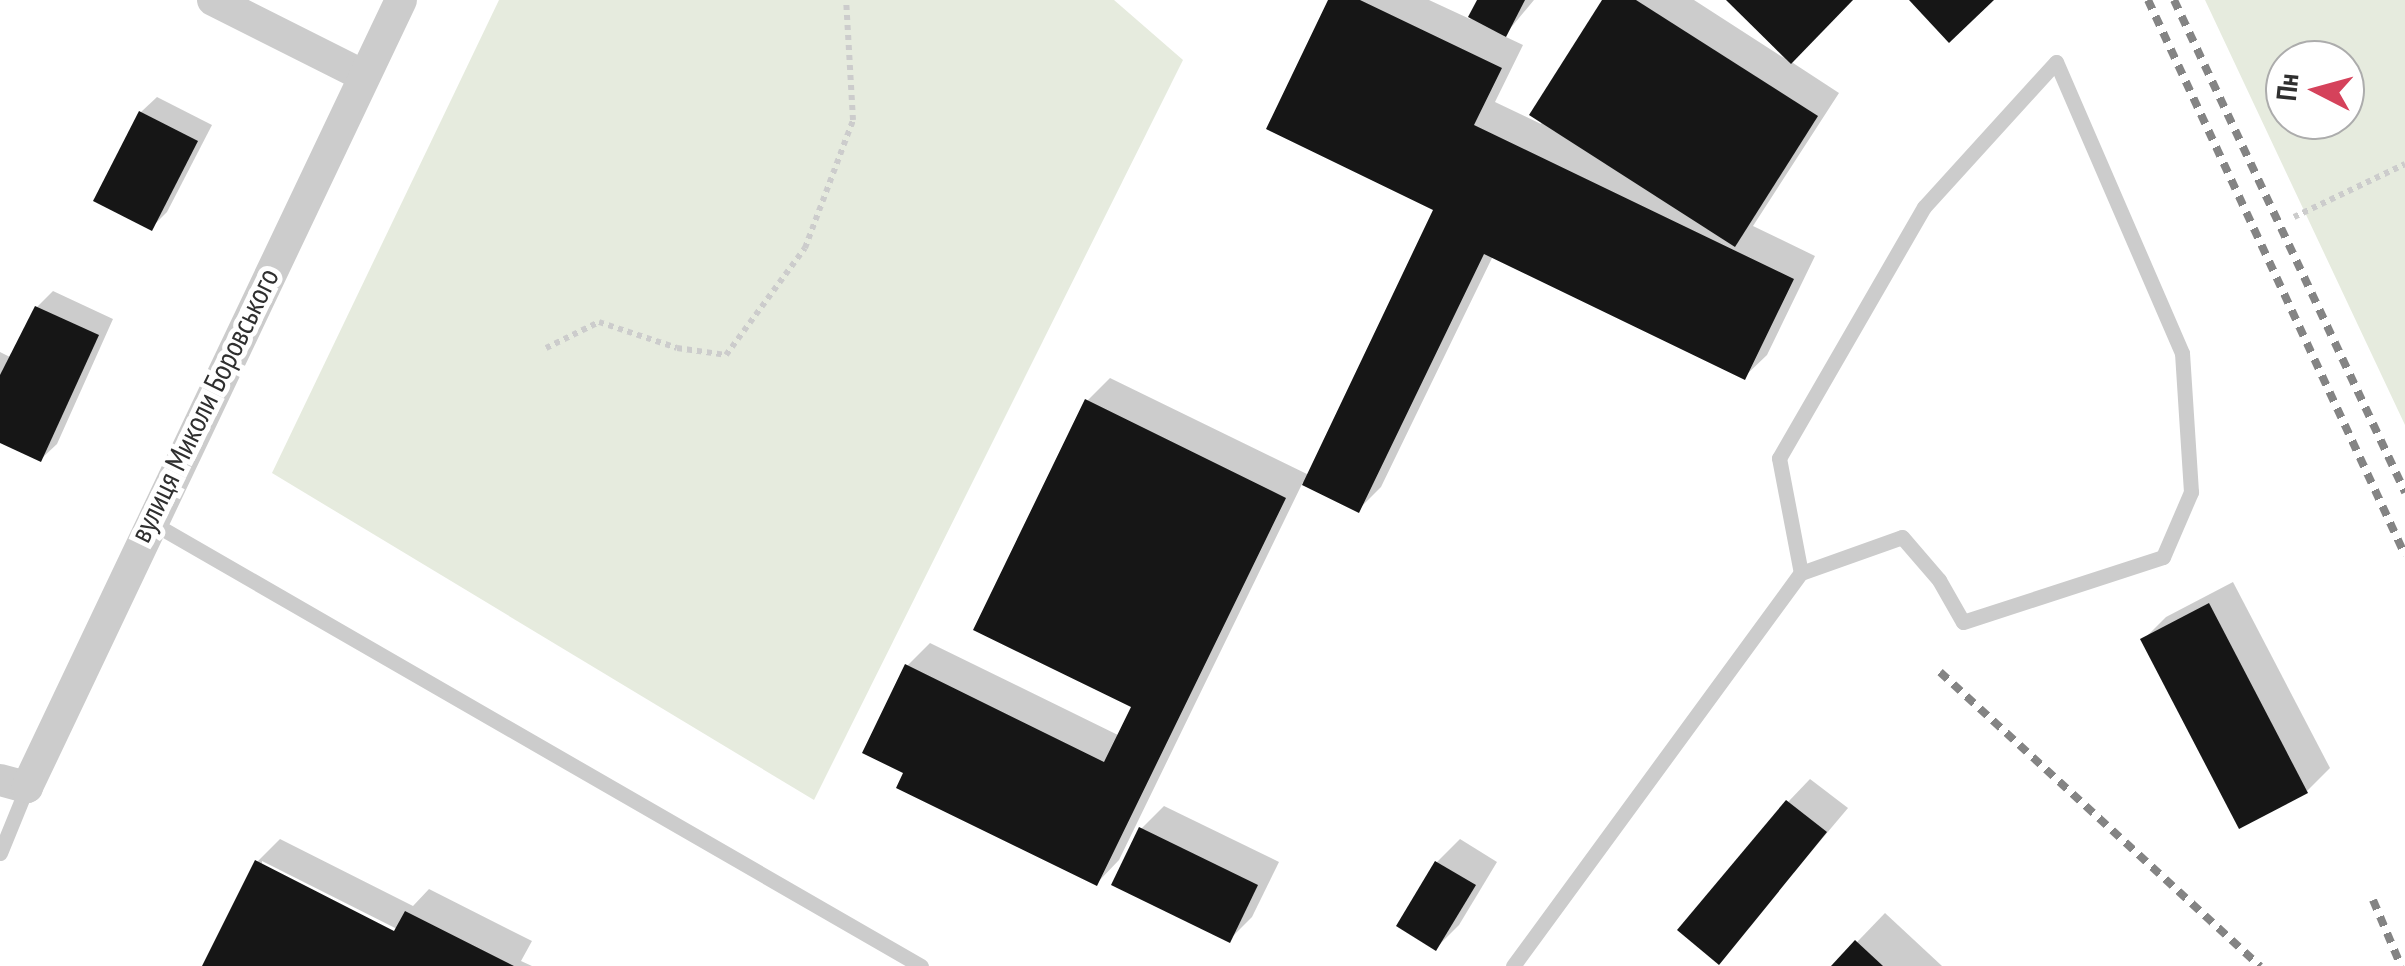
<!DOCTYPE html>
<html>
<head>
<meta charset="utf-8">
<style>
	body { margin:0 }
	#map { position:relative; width:2405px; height:966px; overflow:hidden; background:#fff; font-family:"PT Sans Narrow",sans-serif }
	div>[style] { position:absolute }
	.green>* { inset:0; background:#e6ebde }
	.shadow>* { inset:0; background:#0003 }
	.building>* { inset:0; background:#161616 }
	.path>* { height:6px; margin-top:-3px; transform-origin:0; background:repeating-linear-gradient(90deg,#ccc 0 5px,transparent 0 10px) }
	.lane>* { height:15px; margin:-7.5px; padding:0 7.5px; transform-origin:7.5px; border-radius:7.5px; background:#ccc }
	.street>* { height:32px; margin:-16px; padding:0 16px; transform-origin:16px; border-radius:16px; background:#ccc }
	.rail>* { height:8px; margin-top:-4px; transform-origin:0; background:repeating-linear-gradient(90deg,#848484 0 10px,transparent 0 18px) }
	span { translate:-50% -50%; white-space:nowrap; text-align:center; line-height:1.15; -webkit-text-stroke:10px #fff; paint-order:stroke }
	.street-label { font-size:30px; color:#2f2f2f }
	.north { position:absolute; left:2265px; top:40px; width:100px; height:100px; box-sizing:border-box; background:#fff; border:2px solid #acacac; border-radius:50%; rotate:276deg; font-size:28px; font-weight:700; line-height:40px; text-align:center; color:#2f2f2f }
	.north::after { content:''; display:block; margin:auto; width:35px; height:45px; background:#d5425b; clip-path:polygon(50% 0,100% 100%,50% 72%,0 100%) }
</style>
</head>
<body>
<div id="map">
	<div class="green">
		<div style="clip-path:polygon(499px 0,1114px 0,1183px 60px,814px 800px,272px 473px)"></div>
		<div style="clip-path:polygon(evenodd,2205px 0,2405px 0,2405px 425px,2205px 0,2345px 60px,2345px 120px,2285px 120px,2285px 60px,2345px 60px)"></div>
	</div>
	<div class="shadow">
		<div style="clip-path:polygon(1331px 0,1429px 0,1470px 19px,1480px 0,1534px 0,1504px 36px,1523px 45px,1495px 102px,1541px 124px,1605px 0,1694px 0,1784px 58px,1729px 0,1850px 0,1790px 61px,1839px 93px,1753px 226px,1815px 256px,1767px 355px,1744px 377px,1493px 256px,1381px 487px,1358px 510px,1303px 482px,1119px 860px,1097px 883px,906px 772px,907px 666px,930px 643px,1120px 736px,1134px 706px,1087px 401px,1110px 378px,1309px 475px,1436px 209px)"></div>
		<div style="clip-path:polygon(157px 97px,212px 125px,167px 212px,151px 228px,141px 112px)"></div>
		<div style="clip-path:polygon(53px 291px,113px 319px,57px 444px,41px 459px,0 441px,0 352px,14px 359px,37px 307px)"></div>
		<div style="clip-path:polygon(2233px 582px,2330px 768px,2307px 791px,2143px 640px,2166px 617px)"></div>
		<div style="clip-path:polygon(1810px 779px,1848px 808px,1719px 961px,1788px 802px)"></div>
		<div style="clip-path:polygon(1164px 806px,1279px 862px,1252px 917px,1229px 940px,1141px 829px)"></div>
		<div style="clip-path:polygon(evenodd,280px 839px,413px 906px,429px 889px,532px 941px,521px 961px,532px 966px,205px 966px,257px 862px,280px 839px,262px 861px,407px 934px,404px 938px,262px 867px,262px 861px)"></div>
		<div style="clip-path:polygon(1460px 839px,1497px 862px,1459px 925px,1436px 948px,1399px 925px,1437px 862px)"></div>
		<div style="clip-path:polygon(1885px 913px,1942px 966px,1834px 966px)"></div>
	</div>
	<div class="building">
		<div style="clip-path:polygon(1328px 0,1360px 0,1502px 68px,1474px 125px,1794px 279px,1745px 380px,1484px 254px,1359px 513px,1302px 485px,1433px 210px,1266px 129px)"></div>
		<div style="clip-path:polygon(1477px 0,1525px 0,1506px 37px,1468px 17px)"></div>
		<div style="clip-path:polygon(1602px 0,1636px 0,1818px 116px,1735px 247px,1529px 115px)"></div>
		<div style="clip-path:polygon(1726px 0,1853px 0,1791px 64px)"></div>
		<div style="clip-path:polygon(1909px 0,1994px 0,1949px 43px)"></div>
		<div style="clip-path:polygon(139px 111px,198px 141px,152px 231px,93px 201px)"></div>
		<div style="clip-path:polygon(35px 306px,99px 335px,41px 462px,0 443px,0 375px)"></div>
		<div style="clip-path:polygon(1085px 399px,1286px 498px,1097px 886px,896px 788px,903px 773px,862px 753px,905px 664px,1104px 762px,1131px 707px,973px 630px)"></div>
		<div style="clip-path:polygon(2209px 603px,2308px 793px,2239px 829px,2140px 639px)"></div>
		<div style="clip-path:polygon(1786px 800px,1827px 832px,1719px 965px,1677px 930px)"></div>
		<div style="clip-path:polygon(1139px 827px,1258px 885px,1230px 943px,1111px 885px)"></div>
		<div style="clip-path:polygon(255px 860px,394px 931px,405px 911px,514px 966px,202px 966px)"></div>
		<div style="clip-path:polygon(1435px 861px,1476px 885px,1436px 951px,1396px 926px)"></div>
		<div style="clip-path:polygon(1855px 940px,1883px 966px,1831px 966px)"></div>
	</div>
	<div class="path">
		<div style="left:2294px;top:217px;width:123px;rotate:-25.5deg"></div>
		<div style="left:546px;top:348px;width:59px;rotate:-26.1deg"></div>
		<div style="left:599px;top:322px;width:82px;rotate:18.4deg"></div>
		<div style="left:677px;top:348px;width:49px;rotate:8.1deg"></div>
		<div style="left:726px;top:355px;width:133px;rotate:-53.6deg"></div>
		<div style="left:805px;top:248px;width:137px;rotate:-69.4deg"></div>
		<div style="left:853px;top:120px;width:120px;rotate:-93.3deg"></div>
	</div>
	<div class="lane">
		<div style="left:149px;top:521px;width:891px;rotate:29.96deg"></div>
		<div style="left:0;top:853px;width:71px;rotate:-67.8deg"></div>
		<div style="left:1513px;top:966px;width:487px;rotate:-53.8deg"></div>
		<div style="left:1801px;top:573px;width:107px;rotate:-19.6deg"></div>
		<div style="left:1902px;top:537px;width:57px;rotate:49.3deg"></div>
		<div style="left:1939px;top:580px;width:48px;rotate:60.3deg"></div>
		<div style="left:1963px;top:622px;width:210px;rotate:-18deg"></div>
		<div style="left:2163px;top:557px;width:71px;rotate:-66.7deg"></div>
		<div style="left:2191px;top:492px;width:139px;rotate:-93.7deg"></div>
		<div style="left:2182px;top:353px;width:317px;rotate:-113.4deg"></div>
		<div style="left:2056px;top:62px;width:196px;rotate:132.3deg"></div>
		<div style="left:1924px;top:207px;width:290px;rotate:120deg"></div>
		<div style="left:1779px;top:458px;width:117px;rotate:79.2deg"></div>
	</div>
	<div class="street">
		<div style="left:213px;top:0;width:167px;rotate:26.7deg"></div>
		<div style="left:0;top:780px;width:28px;rotate:15deg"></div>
		<div style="left:27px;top:787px;width:871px;rotate:-64.58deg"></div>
	</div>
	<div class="rail">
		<div style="left:2148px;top:0;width:612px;rotate:65.15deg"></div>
		<div style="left:2174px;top:0;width:544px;rotate:64.85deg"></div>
		<div style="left:1940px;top:672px;width:435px;rotate:42.6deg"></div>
		<div style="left:2373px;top:900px;width:72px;rotate:67deg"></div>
	</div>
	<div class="street-label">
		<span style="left:204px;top:405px;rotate:-64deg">вулиця Миколи Боровського</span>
	</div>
	<div class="north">Пн</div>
</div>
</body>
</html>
